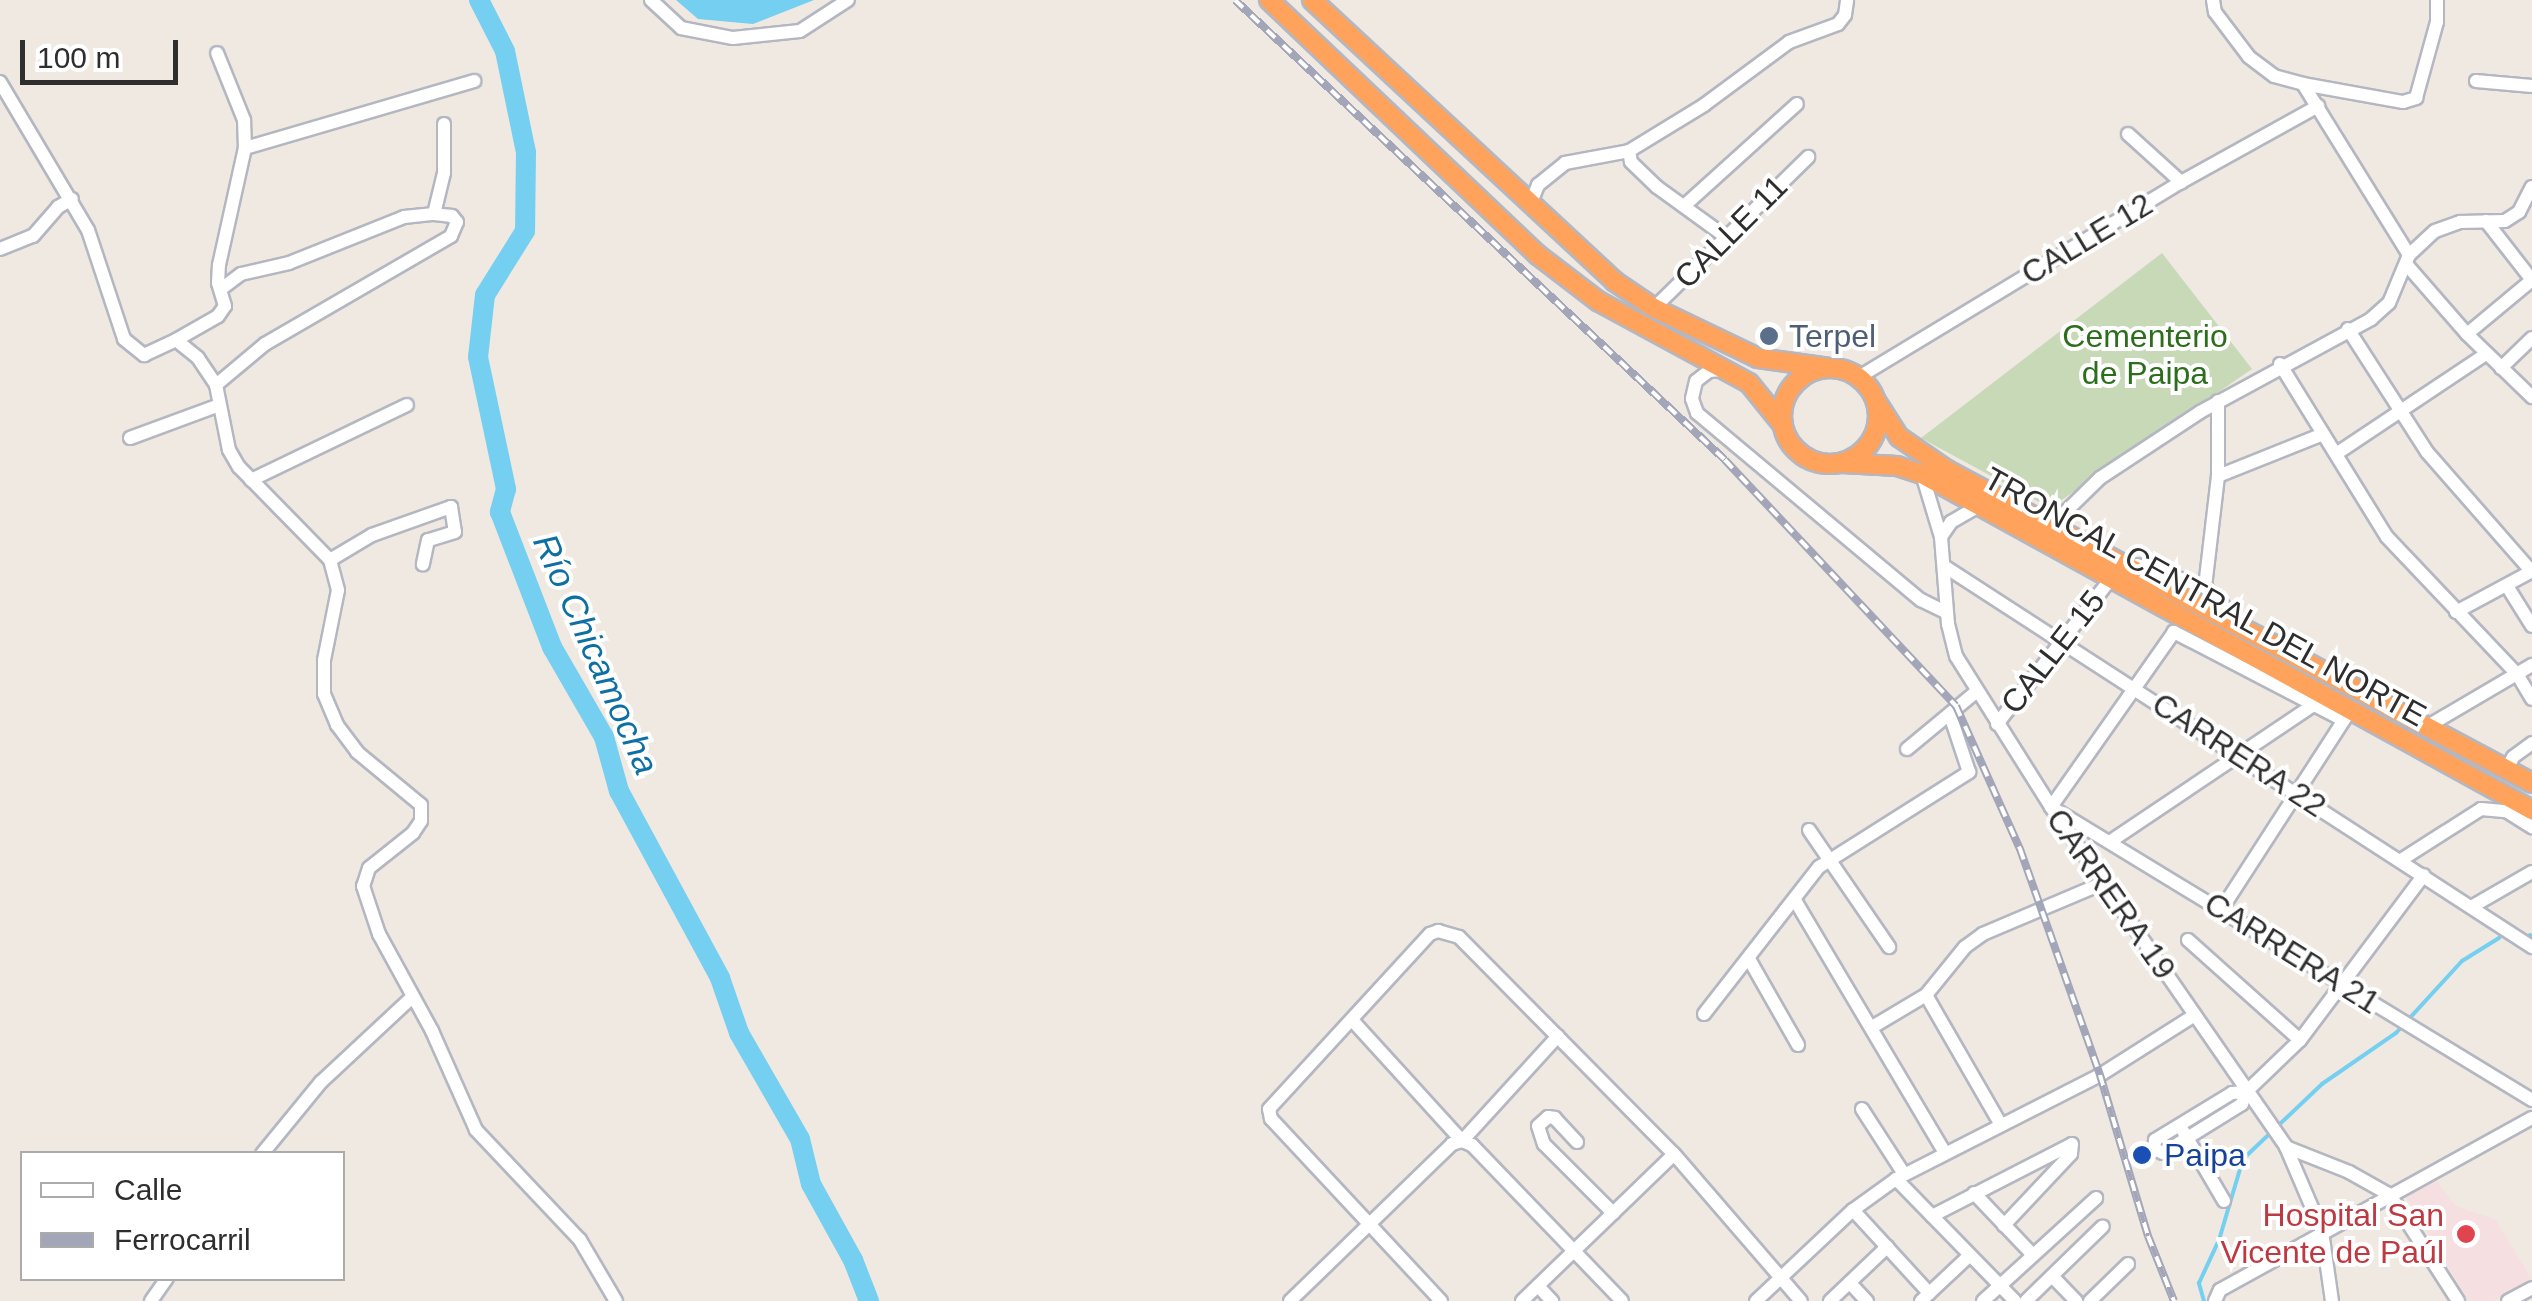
<!DOCTYPE html>
<html>
<head>
<meta charset="utf-8">
<style>
	body { margin:0 }
	#map { position:relative; width:2532px; height:1301px; overflow:hidden; background:#efe9e1; font-family:Arial,sans-serif }
	div>[style] { position:absolute }
	.medical>* { inset:0; background:#f5dfe0 }
	.cemetery>* { inset:0; background:#c8d9b8 }
	.water>* { inset:0; background:#75cff0 }
	.stream>* { height:4px; margin:-2px; padding:0 2px; transform-origin:2px; border-radius:2px; background:#75cff0 }
	.river>* { height:20px; margin:-10px; padding:0 10px; transform-origin:10px; border-radius:10px; background:#75cff0 }
	.roads { filter:drop-shadow(2px 0 #b4b7c1) drop-shadow(-2px 0 #b4b7c1) drop-shadow(0 2px #b4b7c1) drop-shadow(0 -2px #b4b7c1) }
	.minor>* { height:12px; margin:-6px; padding:0 6px; transform-origin:6px; border-radius:6px; background:#fff }
	.highway>* { height:18px; margin:-9px; padding:0 9px; transform-origin:9px; border-radius:9px; background:#ffa35c }
	.highway>.ring { margin:-9px; padding:0; box-sizing:content-box; background:none; border:18px solid #ffa35c; border-radius:50% }
	.rail>* { height:8px; margin-top:-4px; transform-origin:0; background:repeating-linear-gradient(90deg,#fff 0 11px,#a3a6b8 0 22px); box-sizing:border-box; border-block:2px solid #a3a6b8 }
	.dots>* { width:28px; height:28px; translate:-50% -50%; box-sizing:border-box; border:5px solid #fff; border-radius:50% }
	span { translate:-50% -50%; white-space:nowrap; text-align:center; line-height:1.15; -webkit-text-stroke:8px #fff; paint-order:stroke }
	.street-label { font-size:32px; color:#2e2e2e }
	.service-label { font-size:32px; color:#4e5e75 }
	.left { translate:0 -50%; text-align:left }
	.park-label { font-size:32px; color:#2c6e1b }
	.transit-label { font-size:32px; color:#164399 }
	.health-label { font-size:32px; color:#be3a42 }
	.right { translate:-100% -50%; text-align:right }
	.water-label { font-size:35px; color:#0d6fa3; font-style:italic }
	.legend { position:absolute; left:20px; top:1151px; width:325px; height:130px; box-sizing:border-box; background:#fff; border:2px solid #ababab; margin:0; padding:12px 18px; list-style:none; font-size:30px; color:#2e2e2e }
	.legend li { display:flex; align-items:center; gap:20px; height:50px }
	.legend b { width:50px; border:2px solid #ababab }
	.scale { position:absolute; left:20px; top:40px; width:158px; height:45px; box-sizing:border-box; border:5px solid #2e2e2e; border-top:0; padding-left:12px; font-size:30px; line-height:35px; white-space:nowrap; color:#2e2e2e; -webkit-text-stroke:8px #fff; paint-order:stroke }
</style>
</head>
<body>
<div id="map">
	<div class="medical">
		<div style="clip-path:polygon(2435px 1179px,2456px 1206px,2495px 1219px,2532px 1279px,2494px 1301px,2469px 1301px,2404px 1194px)"></div>
	</div>
	<div class="cemetery">
		<div style="clip-path:polygon(2162px 253px,2252px 369px,2050px 508px,1921px 438px)"></div>
	</div>
	<div class="water">
		<div style="clip-path:polygon(676px 0,814px 0,753px 24px,698px 19px)"></div>
	</div>
	<div class="stream">
		<div style="left:2530px;top:935px;width:2px;rotate:27deg"></div>
		<div style="left:2204px;top:1301px;width:19px;rotate:-106deg"></div>
		<div style="left:2199px;top:1283px;width:47px;rotate:-65.1deg"></div>
		<div style="left:2219px;top:1240px;width:84px;rotate:-73.5deg"></div>
		<div style="left:2243px;top:1159px;width:109px;rotate:-43.5deg"></div>
		<div style="left:2322px;top:1084px;width:90px;rotate:-34.6deg"></div>
		<div style="left:2396px;top:1033px;width:98px;rotate:-47.5deg"></div>
		<div style="left:2462px;top:961px;width:44px;rotate:-31.9deg"></div>
	</div>
	<div class="river">
		<div style="left:479px;top:0;width:57px;rotate:63deg"></div>
		<div style="left:505px;top:51px;width:103px;rotate:78.3deg"></div>
		<div style="left:526px;top:152px;width:79px;rotate:90.7deg"></div>
		<div style="left:525px;top:231px;width:75px;rotate:122deg"></div>
		<div style="left:485px;top:295px;width:62px;rotate:96.4deg"></div>
		<div style="left:478px;top:357px;width:135px;rotate:78deg"></div>
		<div style="left:506px;top:489px;width:24px;rotate:105deg"></div>
		<div style="left:500px;top:512px;width:145px;rotate:68.9deg"></div>
		<div style="left:552px;top:647px;width:104px;rotate:60deg"></div>
		<div style="left:604px;top:737px;width:56px;rotate:74.5deg"></div>
		<div style="left:619px;top:791px;width:213px;rotate:61.6deg"></div>
		<div style="left:720px;top:978px;width:58px;rotate:70.9deg"></div>
		<div style="left:739px;top:1033px;width:122px;rotate:60.1deg"></div>
		<div style="left:800px;top:1139px;width:46px;rotate:76.3deg"></div>
		<div style="left:811px;top:1184px;width:87px;rotate:61.1deg"></div>
		<div style="left:853px;top:1260px;width:44px;rotate:68.7deg"></div>
	</div>
	<div class="roads">
		<div class="minor">
			<div style="left:651px;top:0;width:41px;rotate:43deg"></div>
			<div style="left:681px;top:28px;width:53px;rotate:10.9deg"></div>
			<div style="left:733px;top:38px;width:67px;rotate:-6deg"></div>
			<div style="left:800px;top:31px;width:57px;rotate:-32.9deg"></div>
			<div style="left:2213px;top:0;width:12px;rotate:81deg"></div>
			<div style="left:2215px;top:12px;width:56px;rotate:52.9deg"></div>
			<div style="left:2249px;top:57px;width:31px;rotate:37deg"></div>
			<div style="left:2274px;top:76px;width:30px;rotate:15deg"></div>
			<div style="left:2303px;top:84px;width:201px;rotate:58.2deg"></div>
			<div style="left:2476px;top:81px;width:56px;rotate:5.1deg"></div>
			<div style="left:0;top:82px;width:172px;rotate:59.3deg"></div>
			<div style="left:88px;top:230px;width:115px;rotate:71.7deg"></div>
			<div style="left:124px;top:339px;width:26px;rotate:39deg"></div>
			<div style="left:144px;top:355px;width:35px;rotate:-25deg"></div>
			<div style="left:176px;top:340px;width:28px;rotate:39deg"></div>
			<div style="left:198px;top:358px;width:32px;rotate:56deg"></div>
			<div style="left:216px;top:385px;width:66px;rotate:78.7deg"></div>
			<div style="left:229px;top:450px;width:20px;rotate:60deg"></div>
			<div style="left:239px;top:467px;width:130px;rotate:45.6deg"></div>
			<div style="left:330px;top:560px;width:31px;rotate:75deg"></div>
			<div style="left:338px;top:590px;width:71px;rotate:101.3deg"></div>
			<div style="left:324px;top:660px;width:34px;rotate:90deg"></div>
			<div style="left:324px;top:694px;width:34px;rotate:67deg"></div>
			<div style="left:337px;top:725px;width:34px;rotate:53deg"></div>
			<div style="left:357px;top:752px;width:83px;rotate:39.6deg"></div>
			<div style="left:421px;top:805px;width:16px;rotate:90deg"></div>
			<div style="left:421px;top:821px;width:14px;rotate:124deg"></div>
			<div style="left:413px;top:833px;width:56px;rotate:141.5deg"></div>
			<div style="left:369px;top:868px;width:19px;rotate:108deg"></div>
			<div style="left:363px;top:886px;width:51px;rotate:71.6deg"></div>
			<div style="left:379px;top:934px;width:111px;rotate:61.3deg"></div>
			<div style="left:432px;top:1031px;width:108px;rotate:66deg"></div>
			<div style="left:476px;top:1130px;width:151px;rotate:46.6deg"></div>
			<div style="left:580px;top:1240px;width:71px;rotate:59.5deg"></div>
			<div style="left:2303px;top:84px;width:102px;rotate:10.2deg"></div>
			<div style="left:2403px;top:102px;width:14px;rotate:-17deg"></div>
			<div style="left:2416px;top:98px;width:79px;rotate:-74.6deg"></div>
			<div style="left:2437px;top:22px;width:22px;rotate:-90deg"></div>
			<div style="left:2128px;top:134px;width:72px;rotate:42.2deg"></div>
			<div style="left:245px;top:148px;width:239px;rotate:-16.3deg"></div>
			<div style="left:1629px;top:151px;width:11px;rotate:80deg"></div>
			<div style="left:1631px;top:162px;width:36px;rotate:44deg"></div>
			<div style="left:1657px;top:187px;width:85px;rotate:35.9deg"></div>
			<div style="left:1530px;top:205px;width:22px;rotate:-68deg"></div>
			<div style="left:1538px;top:185px;width:35px;rotate:-39deg"></div>
			<div style="left:1565px;top:163px;width:65px;rotate:-10.6deg"></div>
			<div style="left:1629px;top:151px;width:88px;rotate:-31.5deg"></div>
			<div style="left:1704px;top:105px;width:106px;rotate:-36.5deg"></div>
			<div style="left:1789px;top:42px;width:52px;rotate:-20.2deg"></div>
			<div style="left:1838px;top:24px;width:11px;rotate:-52deg"></div>
			<div style="left:1845px;top:15px;width:15px;rotate:-82deg"></div>
			<div style="left:1684px;top:206px;width:152px;rotate:-42.1deg"></div>
			<div style="left:2486px;top:221px;width:75px;rotate:52.1deg"></div>
			<div style="left:0;top:249px;width:35px;rotate:-22deg"></div>
			<div style="left:33px;top:236px;width:38px;rotate:-49deg"></div>
			<div style="left:58px;top:207px;width:16px;rotate:-30deg"></div>
			<div style="left:2406px;top:264px;width:93px;rotate:48.9deg"></div>
			<div style="left:2467px;top:334px;width:91px;rotate:44.1deg"></div>
			<div style="left:221px;top:289px;width:25px;rotate:-37deg"></div>
			<div style="left:241px;top:274px;width:49px;rotate:-12.9deg"></div>
			<div style="left:289px;top:263px;width:124px;rotate:-21.8deg"></div>
			<div style="left:404px;top:217px;width:30px;rotate:-6deg"></div>
			<div style="left:434px;top:214px;width:42px;rotate:-76.3deg"></div>
			<div style="left:444px;top:173px;width:49px;rotate:-90deg"></div>
			<div style="left:1654px;top:308px;width:216px;rotate:-44.4deg"></div>
			<div style="left:2348px;top:329px;width:146px;rotate:57.3deg"></div>
			<div style="left:2427px;top:452px;width:158px;rotate:48.8deg"></div>
			<div style="left:2467px;top:334px;width:85px;rotate:-39.7deg"></div>
			<div style="left:176px;top:340px;width:48px;rotate:-29.7deg"></div>
			<div style="left:218px;top:316px;width:12px;rotate:-55deg"></div>
			<div style="left:225px;top:306px;width:24px;rotate:-107deg"></div>
			<div style="left:218px;top:283px;width:18px;rotate:-87deg"></div>
			<div style="left:219px;top:265px;width:120px;rotate:-77.5deg"></div>
			<div style="left:245px;top:148px;width:28px;rotate:-92deg"></div>
			<div style="left:244px;top:120px;width:72px;rotate:-111.9deg"></div>
			<div style="left:2280px;top:364px;width:203px;rotate:58.3deg"></div>
			<div style="left:2387px;top:537px;width:189px;rotate:46.5deg"></div>
			<div style="left:2517px;top:674px;width:29px;rotate:59deg"></div>
			<div style="left:2501px;top:368px;width:43px;rotate:-44.1deg"></div>
			<div style="left:1722px;top:370px;width:13px;rotate:176deg"></div>
			<div style="left:1709px;top:371px;width:16px;rotate:142deg"></div>
			<div style="left:1696px;top:381px;width:18px;rotate:103deg"></div>
			<div style="left:1692px;top:399px;width:15px;rotate:70deg"></div>
			<div style="left:1697px;top:413px;width:292px;rotate:39.9deg"></div>
			<div style="left:1921px;top:600px;width:28px;rotate:26deg"></div>
			<div style="left:1859px;top:377px;width:376px;rotate:-31.2deg"></div>
			<div style="left:2181px;top:182px;width:157px;rotate:-29deg"></div>
			<div style="left:216px;top:385px;width:64px;rotate:-39.9deg"></div>
			<div style="left:265px;top:344px;width:215px;rotate:-30.1deg"></div>
			<div style="left:451px;top:236px;width:15px;rotate:-67deg"></div>
			<div style="left:457px;top:222px;width:8px;rotate:-130deg"></div>
			<div style="left:452px;top:216px;width:18px;rotate:-174deg"></div>
			<div style="left:130px;top:438px;width:95px;rotate:-20.3deg"></div>
			<div style="left:2336px;top:454px;width:180px;rotate:-33.7deg"></div>
			<div style="left:1922px;top:474px;width:66px;rotate:73.2deg"></div>
			<div style="left:1941px;top:537px;width:87px;rotate:85.4deg"></div>
			<div style="left:1948px;top:624px;width:33px;rotate:76deg"></div>
			<div style="left:1956px;top:656px;width:178px;rotate:57.8deg"></div>
			<div style="left:2051px;top:807px;width:413px;rotate:55.3deg"></div>
			<div style="left:2286px;top:1147px;width:91px;rotate:66.8deg"></div>
			<div style="left:2322px;top:1231px;width:71px;rotate:81.9deg"></div>
			<div style="left:2218px;top:476px;width:113px;rotate:-21.8deg"></div>
			<div style="left:251px;top:480px;width:173px;rotate:-25.7deg"></div>
			<div style="left:2051px;top:526px;width:69px;rotate:-44.4deg"></div>
			<div style="left:2100px;top:478px;width:120px;rotate:-33.4deg"></div>
			<div style="left:2200px;top:412px;width:195px;rotate:-28.5deg"></div>
			<div style="left:2371px;top:319px;width:24px;rotate:-42deg"></div>
			<div style="left:2389px;top:303px;width:52px;rotate:-67.4deg"></div>
			<div style="left:2409px;top:255px;width:35px;rotate:-43deg"></div>
			<div style="left:2435px;top:231px;width:27px;rotate:-20deg"></div>
			<div style="left:2460px;top:222px;width:45px;rotate:-1.3deg"></div>
			<div style="left:2505px;top:221px;width:17px;rotate:-33deg"></div>
			<div style="left:2519px;top:212px;width:28px;rotate:-63deg"></div>
			<div style="left:1941px;top:537px;width:18px;rotate:-56deg"></div>
			<div style="left:1951px;top:522px;width:32px;rotate:-30deg"></div>
			<div style="left:330px;top:560px;width:49px;rotate:-30.8deg"></div>
			<div style="left:372px;top:535px;width:84px;rotate:-19.5deg"></div>
			<div style="left:451px;top:507px;width:25px;rotate:81deg"></div>
			<div style="left:455px;top:532px;width:28px;rotate:163deg"></div>
			<div style="left:428px;top:540px;width:25px;rotate:102deg"></div>
			<div style="left:2137px;top:565px;width:71px;rotate:17.9deg"></div>
			<div style="left:2205px;top:587px;width:53px;rotate:45.8deg"></div>
			<div style="left:1944px;top:566px;width:701px;rotate:32.94deg"></div>
			<div style="left:2507px;top:586px;width:47px;rotate:58deg"></div>
			<div style="left:2205px;top:587px;width:112px;rotate:-83.3deg"></div>
			<div style="left:2218px;top:476px;width:75px;rotate:-90deg"></div>
			<div style="left:2456px;top:612px;width:86px;rotate:-28.3deg"></div>
			<div style="left:2343px;top:720px;width:191px;rotate:-152.5deg"></div>
			<div style="left:2174px;top:632px;width:214px;rotate:125.1deg"></div>
			<div style="left:2051px;top:807px;width:563px;rotate:31.35deg"></div>
			<div style="left:1997px;top:724px;width:183px;rotate:-51.9deg"></div>
			<div style="left:2428px;top:726px;width:121px;rotate:-30.4deg"></div>
			<div style="left:1907px;top:749px;width:89px;rotate:-39.6deg"></div>
			<div style="left:2507px;top:769px;width:13px;rotate:-63deg"></div>
			<div style="left:2513px;top:757px;width:24px;rotate:-36deg"></div>
			<div style="left:1809px;top:830px;width:142px;rotate:55.6deg"></div>
			<div style="left:2111px;top:841px;width:242px;rotate:-33.9deg"></div>
			<div style="left:2401px;top:860px;width:95px;rotate:-32.5deg"></div>
			<div style="left:2481px;top:809px;width:25px;rotate:5deg"></div>
			<div style="left:2506px;top:811px;width:31px;rotate:32deg"></div>
			<div style="left:1796px;top:902px;width:292px;rotate:59.3deg"></div>
			<div style="left:2473px;top:906px;width:68px;rotate:-30deg"></div>
			<div style="left:2221px;top:910px;width:232px;rotate:-57.1deg"></div>
			<div style="left:2188px;top:940px;width:150px;rotate:41.8deg"></div>
			<div style="left:1749px;top:959px;width:99px;rotate:60.3deg"></div>
			<div style="left:1926px;top:995px;width:148px;rotate:60deg"></div>
			<div style="left:1704px;top:1014px;width:187px;rotate:-52deg"></div>
			<div style="left:1819px;top:867px;width:178px;rotate:-32.3deg"></div>
			<div style="left:1969px;top:772px;width:60px;rotate:-108.4deg"></div>
			<div style="left:1352px;top:1020px;width:164px;rotate:47.7deg"></div>
			<div style="left:1462px;top:1141px;width:11px;rotate:22deg"></div>
			<div style="left:1472px;top:1145px;width:216px;rotate:46.1deg"></div>
			<div style="left:1874px;top:1026px;width:61px;rotate:-30.8deg"></div>
			<div style="left:1926px;top:995px;width:62px;rotate:-50.9deg"></div>
			<div style="left:1965px;top:947px;width:22px;rotate:-36deg"></div>
			<div style="left:1983px;top:934px;width:130px;rotate:-23deg"></div>
			<div style="left:2246px;top:1092px;width:14px;rotate:176deg"></div>
			<div style="left:2232px;top:1093px;width:90px;rotate:148.6deg"></div>
			<div style="left:2155px;top:1140px;width:9px;rotate:96deg"></div>
			<div style="left:2154px;top:1149px;width:10px;rotate:24deg"></div>
			<div style="left:2163px;top:1153px;width:93px;rotate:-31.8deg"></div>
			<div style="left:2242px;top:1104px;width:13px;rotate:-72deg"></div>
			<div style="left:2246px;top:1092px;width:75px;rotate:-43.9deg"></div>
			<div style="left:2300px;top:1040px;width:206px;rotate:-53.1deg"></div>
			<div style="left:1862px;top:1109px;width:77px;rotate:57.1deg"></div>
			<div style="left:2183px;top:1131px;width:81px;rotate:59.6deg"></div>
			<div style="left:1577px;top:1142px;width:33px;rotate:-133deg"></div>
			<div style="left:1555px;top:1118px;width:7px;rotate:-172deg"></div>
			<div style="left:1548px;top:1117px;width:13px;rotate:138deg"></div>
			<div style="left:1538px;top:1126px;width:19px;rotate:72deg"></div>
			<div style="left:1544px;top:1144px;width:98px;rotate:45deg"></div>
			<div style="left:2286px;top:1147px;width:68px;rotate:21.6deg"></div>
			<div style="left:2349px;top:1172px;width:47px;rotate:29.3deg"></div>
			<div style="left:2390px;top:1195px;width:126px;rotate:57.3deg"></div>
			<div style="left:262px;top:1154px;width:93px;rotate:-50.7deg"></div>
			<div style="left:321px;top:1082px;width:123px;rotate:-43deg"></div>
			<div style="left:1896px;top:1179px;width:170px;rotate:45.7deg"></div>
			<div style="left:1974px;top:1193px;width:83px;rotate:46.5deg"></div>
			<div style="left:1853px;top:1210px;width:113px;rotate:47.5deg"></div>
			<div style="left:1932px;top:1216px;width:157px;rotate:-27.2deg"></div>
			<div style="left:2072px;top:1144px;width:10px;rotate:96deg"></div>
			<div style="left:2071px;top:1154px;width:98px;rotate:133.3deg"></div>
			<div style="left:2052px;top:1276px;width:35px;rotate:46deg"></div>
			<div style="left:1850px;top:1283px;width:25px;rotate:47deg"></div>
			<div style="left:1538px;top:1286px;width:21px;rotate:47deg"></div>
			<div style="left:151px;top:1301px;width:28px;rotate:-55deg"></div>
			<div style="left:1290px;top:1301px;width:226px;rotate:-44.1deg"></div>
			<div style="left:1452px;top:1144px;width:10px;rotate:-17deg"></div>
			<div style="left:1462px;top:1141px;width:142px;rotate:-47.6deg"></div>
			<div style="left:1441px;top:1301px;width:249px;rotate:-133deg"></div>
			<div style="left:1271px;top:1119px;width:10px;rotate:-101deg"></div>
			<div style="left:1269px;top:1109px;width:238px;rotate:-47.4deg"></div>
			<div style="left:1430px;top:934px;width:9px;rotate:-21deg"></div>
			<div style="left:1438px;top:931px;width:22px;rotate:16deg"></div>
			<div style="left:1459px;top:937px;width:305px;rotate:45.3deg"></div>
			<div style="left:1674px;top:1154px;width:194px;rotate:49.2deg"></div>
			<div style="left:1522px;top:1301px;width:211px;rotate:-44deg"></div>
			<div style="left:1756px;top:1301px;width:133px;rotate:-43.2deg"></div>
			<div style="left:1853px;top:1210px;width:53px;rotate:-35.8deg"></div>
			<div style="left:1896px;top:1179px;width:229px;rotate:-27deg"></div>
			<div style="left:2100px;top:1075px;width:112px;rotate:-32.3deg"></div>
			<div style="left:1830px;top:1301px;width:79px;rotate:-43.5deg"></div>
			<div style="left:1921px;top:1301px;width:67px;rotate:-43.2deg"></div>
			<div style="left:1983px;top:1301px;width:153px;rotate:-42.3deg"></div>
			<div style="left:2026px;top:1301px;width:107px;rotate:-44.2deg"></div>
			<div style="left:2090px;top:1301px;width:53px;rotate:-44.2deg"></div>
			<div style="left:2215px;top:1301px;width:12px;rotate:-66deg"></div>
			<div style="left:2220px;top:1290px;width:356px;rotate:-28.9deg"></div>
			<div style="left:2508px;top:1301px;width:27px;rotate:-28deg"></div>
		</div>
		<div class="highway">
			<div style="left:1269px;top:0;width:371px;rotate:43.5deg"></div>
			<div style="left:1538px;top:255px;width:76px;rotate:37.5deg"></div>
			<div style="left:1598px;top:301px;width:172px;rotate:28.5deg"></div>
			<div style="left:1749px;top:383px;width:54px;rotate:51deg"></div>
			<div style="left:1312px;top:0;width:413px;rotate:42.9deg"></div>
			<div style="left:1614px;top:281px;width:48px;rotate:34deg"></div>
			<div style="left:1654px;top:308px;width:115px;rotate:25.7deg"></div>
			<div style="left:1758px;top:358px;width:72px;rotate:8deg"></div>
			<div class="ring" style="left:1782px;top:368px;width:78px;height:78px"></div>
			<div style="left:1876px;top:401px;width:43px;rotate:57.4deg"></div>
			<div style="left:1899px;top:437px;width:58px;rotate:34.5deg"></div>
			<div style="left:1947px;top:470px;width:663px;rotate:28.15deg"></div>
			<div style="left:1842px;top:463px;width:55px;rotate:3.1deg"></div>
			<div style="left:1897px;top:466px;width:26px;rotate:18deg"></div>
			<div style="left:1922px;top:474px;width:696px;rotate:28.85deg"></div>
		</div>
	</div>
	<div class="rail">
		<div style="left:1235px;top:0;width:672px;rotate:43.19deg"></div>
		<div style="left:1725px;top:460px;width:337px;rotate:46.8deg"></div>
		<div style="left:1956px;top:706px;width:157px;rotate:65.9deg"></div>
		<div style="left:2020px;top:849px;width:240px;rotate:70.5deg"></div>
		<div style="left:2100px;top:1075px;width:168px;rotate:73.4deg"></div>
		<div style="left:2148px;top:1236px;width:70px;rotate:68.2deg"></div>
	</div>
	<div class="dots">
		<div style="left:1769px;top:336px;background:#5c6f8a"></div>
		<div style="left:2142px;top:1155px;background:#1a4fb4"></div>
		<div style="left:2466px;top:1234px;background:#e0444e"></div>
	</div>
	<div class="street-label">
		<span style="left:1731px;top:232px;rotate:-45deg">CALLE 11</span>
		<span style="left:2087px;top:239px;rotate:-31deg">CALLE 12</span>
		<span style="left:2205px;top:597px;rotate:29deg">TRONCAL CENTRAL DEL NORTE</span>
		<span style="left:2053px;top:652px;rotate:-52deg">CALLE 15</span>
		<span style="left:2239px;top:755px;rotate:33deg">CARRERA 22</span>
		<span style="left:2111px;top:894px;rotate:55deg">CARRERA 19</span>
		<span style="left:2292px;top:953px;rotate:32deg">CARRERA 21</span>
	</div>
	<div class="service-label">
		<span class="left" style="left:1789px;top:336px">Terpel</span>
	</div>
	<div class="park-label">
		<span style="left:2145px;top:355px">Cementerio<br>de Paipa</span>
	</div>
	<div class="transit-label">
		<span class="left" style="left:2164px;top:1155px">Paipa</span>
	</div>
	<div class="health-label">
		<span class="right" style="left:2444px;top:1234px">Hospital San<br>Vicente de Paúl</span>
	</div>
	<div class="water-label">
		<span style="left:596px;top:654px;rotate:66deg">Río Chicamocha</span>
	</div>
	<ul class="legend">
	<li><b style="height:12px;background:#fff"></b>Calle</li>
	<li><b style="height:12px;background:#a3a6b8"></b>Ferrocarril</li>
	</ul>
	<div class="scale">100 m</div>
</div>
</body>
</html>
